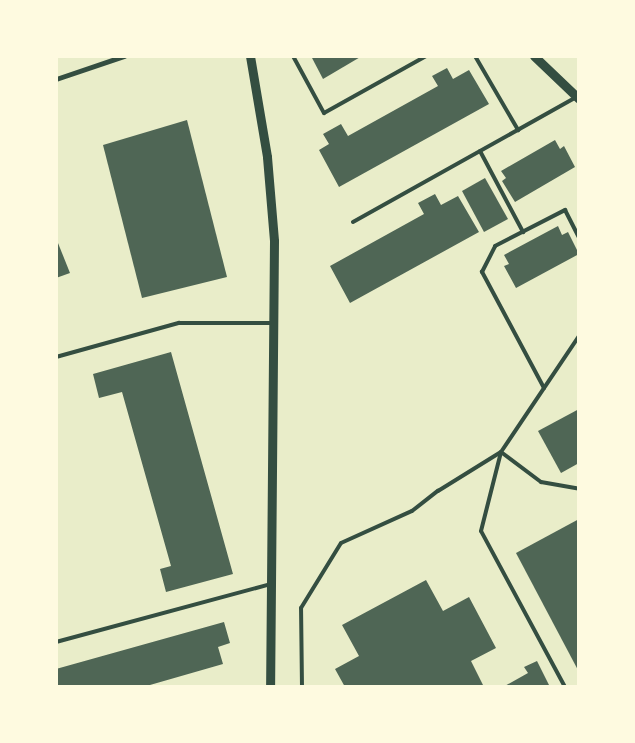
<!DOCTYPE html>
<html>
<head>
<meta charset="utf-8">
<style>
	body { margin:0 }
	#map { position:relative; width:635px; height:743px; overflow:hidden; background:#e9edc9; font-family:Arial,sans-serif }
	div>[style] { position:absolute }
	.building>* { inset:0; background:#4f6655 }
	.service>* { height:4px; margin:-2px; padding:0 2px; transform-origin:2px; border-radius:2px; background:#344e41 }
	.minor>* { height:5px; margin:-2.5px; padding:0 2.5px; transform-origin:2.5px; border-radius:2.5px; background:#344e41 }
	.tertiary>* { height:9px; margin:-4.5px; padding:0 4.5px; transform-origin:4.5px; border-radius:4.5px; background:#344e41 }
	span { translate:-50% -50%; white-space:nowrap; text-align:center; line-height:1.15; -webkit-text-stroke:5px #fefae0; paint-order:stroke }
	.frame { position:absolute; inset:0; border:58px solid #fefae0; pointer-events:none }
</style>
</head>
<body>
<div id="map">
	<div class="building">
		<div style="clip-path:polygon(311px 56px,362px 56px,323px 79px)"></div>
		<div style="clip-path:polygon(447px 68px,453px 79px,469px 70px,489px 104px,339px 187px,319px 150px,329px 144px,323px 134px,341px 124px,348px 136px,438px 86px,432px 76px)"></div>
		<div style="clip-path:polygon(187px 120px,227px 277px,142px 298px,103px 145px)"></div>
		<div style="clip-path:polygon(555px 140px,560px 149px,564px 146px,575px 167px,515px 202px,502px 181px,506px 178px,501px 171px)"></div>
		<div style="clip-path:polygon(485px 178px,508px 219px,484px 232px,462px 191px)"></div>
		<div style="clip-path:polygon(435px 194px,441px 205px,458px 196px,479px 232px,350px 303px,330px 266px,424px 214px,418px 203px)"></div>
		<div style="clip-path:polygon(558px 226px,562px 235px,568px 232px,579px 254px,516px 288px,504px 266px,509px 264px,504px 255px)"></div>
		<div style="clip-path:polygon(56px 238px,70px 273px,56px 278px)"></div>
		<div style="clip-path:polygon(171px 352px,233px 574px,166px 592px,160px 569px,171px 566px,122px 392px,99px 398px,93px 374px)"></div>
		<div style="clip-path:polygon(579px 409px,579px 463px,561px 473px,538px 431px)"></div>
		<div style="clip-path:polygon(579px 519px,579px 672px,516px 553px)"></div>
		<div style="clip-path:polygon(426px 580px,443px 611px,469px 597px,496px 648px,471px 661px,484px 687px,345px 687px,335px 669px,359px 656px,342px 625px)"></div>
		<div style="clip-path:polygon(224px 622px,230px 643px,218px 647px,223px 664px,143px 687px,56px 687px,56px 669px)"></div>
		<div style="clip-path:polygon(537px 661px,550px 687px,503px 687px,528px 673px,524px 667px)"></div>
	</div>
	<div class="service">
		<div style="left:293px;top:56px;width:65px;rotate:61.5deg"></div>
		<div style="left:324px;top:113px;width:117px;rotate:-29.2deg"></div>
		<div style="left:475px;top:56px;width:86px;rotate:59.8deg"></div>
		<div style="left:480px;top:151px;width:92px;rotate:62deg"></div>
		<div style="left:353px;top:222px;width:257px;rotate:-29.2deg"></div>
		<div style="left:56px;top:357px;width:128px;rotate:-15.5deg"></div>
		<div style="left:179px;top:323px;width:93px"></div>
		<div style="left:544px;top:388px;width:132px;rotate:-118.1deg"></div>
		<div style="left:482px;top:272px;width:29px;rotate:-63deg"></div>
		<div style="left:495px;top:246px;width:79px;rotate:-27.2deg"></div>
		<div style="left:565px;top:210px;width:30px;rotate:63deg"></div>
		<div style="left:501px;top:452px;width:50px;rotate:36.9deg"></div>
		<div style="left:541px;top:482px;width:39px;rotate:10deg"></div>
		<div style="left:56px;top:642px;width:223px;rotate:-15.1deg"></div>
		<div style="left:302px;top:687px;width:79px;rotate:-90.7deg"></div>
		<div style="left:301px;top:608px;width:76px;rotate:-58.4deg"></div>
		<div style="left:341px;top:543px;width:78px;rotate:-24.3deg"></div>
		<div style="left:412px;top:511px;width:33px;rotate:-38deg"></div>
		<div style="left:438px;top:491px;width:74px;rotate:-31.8deg"></div>
		<div style="left:565px;top:687px;width:177px;rotate:-118.3deg"></div>
		<div style="left:481px;top:531px;width:81px;rotate:-75.8deg"></div>
		<div style="left:501px;top:452px;width:140px;rotate:-56.1deg"></div>
	</div>
	<div class="minor">
		<div style="left:56px;top:79px;width:72px;rotate:-18.7deg"></div>
	</div>
	<div class="tertiary">
		<div style="left:250px;top:56px;width:102px;rotate:80.4deg"></div>
		<div style="left:267px;top:157px;width:84px;rotate:85.2deg"></div>
		<div style="left:274px;top:241px;width:446px;rotate:90.5deg"></div>
		<div style="left:534px;top:56px;width:62px;rotate:43.7deg"></div>
	</div>
	<div class="frame"></div>
</div>
</body>
</html>
